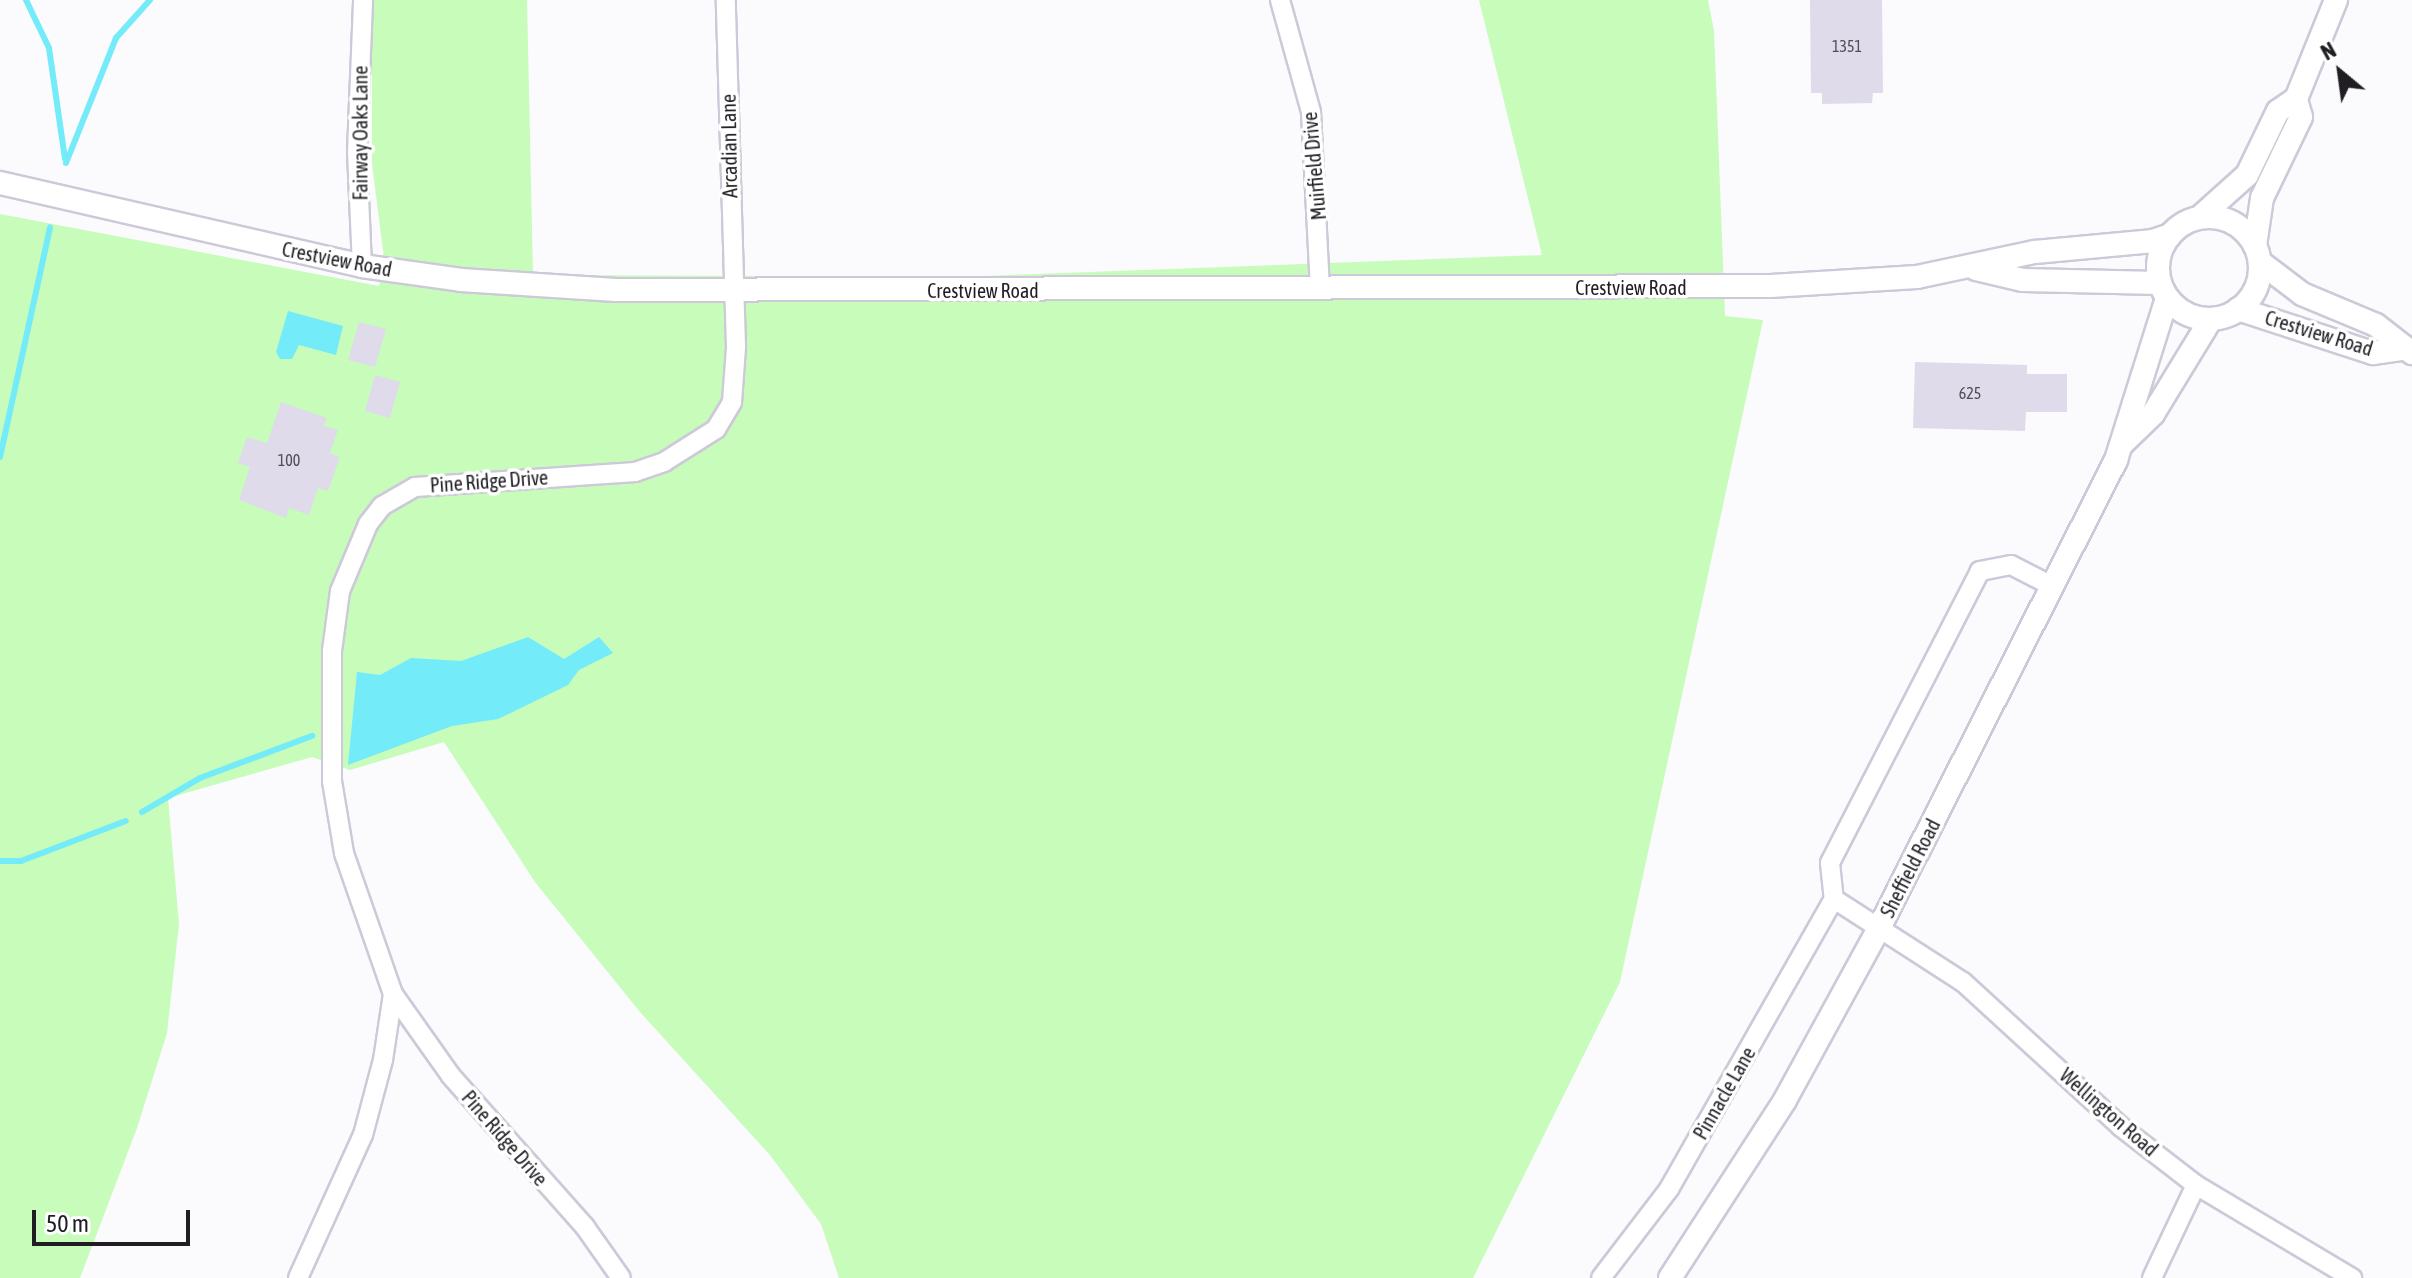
<!DOCTYPE html>
<html>
<head>
<meta charset="utf-8">
<style>
	body { margin:0 }
	#map { position:relative; width:2412px; height:1278px; overflow:hidden; background:#fbfafd; font-family:"Asap Condensed",sans-serif }
	div>[style] { position:absolute }
	.green>* { inset:0; background:#c7fcbb }
	.water>* { inset:0; background:#73ebf9 }
	.stream>* { height:6px; margin:-3px; padding:0 3px; transform-origin:3px; border-radius:3px; background:#73ebf9 }
	.building>* { inset:0; background:#dfdbea }
	.roads { filter:drop-shadow(2px 0 #cdc9d8) drop-shadow(-2px 0 #cdc9d8) drop-shadow(0 2px #cdc9d8) drop-shadow(0 -2px #cdc9d8) }
	.minor>* { height:18px; margin:-9px; padding:0 9px; transform-origin:9px; border-radius:9px; background:#fff }
	.tertiary>* { height:22px; margin:-11px; padding:0 11px; transform-origin:11px; border-radius:11px; background:#fff }
	.tertiary>.ring { margin:-11px; padding:0; box-sizing:content-box; background:none; border:22px solid #fff; border-radius:50% }
	span { translate:-50% -50%; white-space:nowrap; text-align:center; line-height:1.15; -webkit-text-stroke:7px #fff; paint-order:stroke }
	.number-label { font-size:16px; color:#504d55 }
	.number-label span { -webkit-text-stroke-width:0 }
	.street-label { font-size:20px; color:#201e23 }
	.north { position:absolute; left:2300px; top:32px; width:80px; height:80px; -webkit-text-stroke:6px #fff; paint-order:stroke; rotate:331deg; font-size:22px; font-weight:700; line-height:32px; text-align:center; color:#201e23 }
	.north::after { content:''; display:block; margin:auto; width:28px; height:36px; background:#201e23; clip-path:polygon(50% 0,100% 100%,50% 72%,0 100%) }
	.scale { position:absolute; left:32px; top:1210px; width:158px; height:36px; box-sizing:border-box; border:4px solid #201e23; border-top:0; padding-left:10px; font-size:24px; line-height:28px; white-space:nowrap; color:#201e23; -webkit-text-stroke:6px #fff; paint-order:stroke }
</style>
</head>
<body>
<div id="map">
	<div class="green">
		<div style="clip-path:polygon(372px 0,527px 0,533px 275px,958px 277px,1542px 255px,1479px 0,1708px 0,1714px 31px,1725px 316px,1763px 320px,1620px 982px,1473px 1278px,839px 1278px,821px 1224px,770px 1155px,640px 1012px,535px 882px,444px 742px,350px 770px,312px 757px,168px 798px,179px 924px,167px 1033px,137px 1128px,80px 1278px,0 1278px,0 214px,379px 286px,384px 258px,372px 164px)"></div>
	</div>
	<div class="water">
		<div style="clip-path:polygon(288px 311px,343px 326px,336px 355px,299px 345px,292px 359px,280px 359px,276px 352px)"></div>
		<div style="clip-path:polygon(528px 637px,564px 659px,599px 637px,613px 653px,579px 670px,568px 685px,498px 719px,452px 726px,348px 765px,357px 672px,380px 675px,411px 658px,461px 661px)"></div>
	</div>
	<div class="stream">
		<div style="left:26px;top:0;width:53px;rotate:64.4deg"></div>
		<div style="left:49px;top:48px;width:112px;rotate:81.8deg"></div>
		<div style="left:66px;top:163px;width:135px;rotate:-68.2deg"></div>
		<div style="left:116px;top:38px;width:51px;rotate:-48.2deg"></div>
		<div style="left:0;top:457px;width:235px;rotate:-77.7deg"></div>
		<div style="left:142px;top:812px;width:67px;rotate:-30.4deg"></div>
		<div style="left:200px;top:778px;width:120px;rotate:-20.6deg"></div>
		<div style="left:0;top:861px;width:21px"></div>
		<div style="left:21px;top:861px;width:112px;rotate:-20.9deg"></div>
	</div>
	<div class="building">
		<div style="clip-path:polygon(1810px 0,1882px 0,1883px 93px,1873px 93px,1872px 103px,1822px 104px,1822px 93px,1811px 93px)"></div>
		<div style="clip-path:polygon(359px 322px,386px 329px,375px 367px,348px 360px)"></div>
		<div style="clip-path:polygon(1915px 362px,2027px 365px,2027px 374px,2067px 374px,2067px 412px,2026px 412px,2025px 431px,1913px 428px)"></div>
		<div style="clip-path:polygon(375px 375px,400px 382px,390px 418px,365px 411px)"></div>
		<div style="clip-path:polygon(281px 402px,327px 418px,324px 426px,338px 430px,330px 453px,340px 457px,328px 491px,318px 488px,309px 515px,289px 508px,286px 518px,239px 500px,250px 467px,238px 463px,247px 437px,267px 443px)"></div>
	</div>
	<div class="roads">
		<div class="minor">
			<div style="left:1280px;top:0;width:116px;rotate:74.5deg"></div>
			<div style="left:1311px;top:112px;width:177px;rotate:87.1deg"></div>
			<div style="left:362px;top:266px;width:114px;rotate:-92.5deg"></div>
			<div style="left:357px;top:152px;width:152px;rotate:-87.7deg"></div>
			<div style="left:2052px;top:586px;width:46px;rotate:-152.9deg"></div>
			<div style="left:2011px;top:565px;width:32px;rotate:169deg"></div>
			<div style="left:1980px;top:571px;width:328px;rotate:117.2deg"></div>
			<div style="left:1830px;top:863px;width:36px;rotate:84deg"></div>
			<div style="left:1834px;top:899px;width:153px;rotate:32.8deg"></div>
			<div style="left:1963px;top:982px;width:214px;rotate:42.5deg"></div>
			<div style="left:2121px;top:1127px;width:95px;rotate:37.7deg"></div>
			<div style="left:2196px;top:1185px;width:182px;rotate:30.8deg"></div>
			<div style="left:393px;top:994px;width:149px;rotate:-109.2deg"></div>
			<div style="left:344px;top:853px;width:73px;rotate:-99.5deg"></div>
			<div style="left:332px;top:781px;width:130px;rotate:-90deg"></div>
			<div style="left:332px;top:651px;width:61px;rotate:-82.4deg"></div>
			<div style="left:340px;top:591px;width:73px;rotate:-67.3deg"></div>
			<div style="left:368px;top:524px;width:23px;rotate:-52deg"></div>
			<div style="left:382px;top:506px;width:38px;rotate:-30deg"></div>
			<div style="left:415px;top:487px;width:221px;rotate:-3.9deg"></div>
			<div style="left:635px;top:472px;width:31px;rotate:-19deg"></div>
			<div style="left:664px;top:462px;width:62px;rotate:-32.4deg"></div>
			<div style="left:716px;top:429px;width:31px;rotate:-59deg"></div>
			<div style="left:732px;top:402px;width:55px;rotate:-85.8deg"></div>
			<div style="left:736px;top:347px;width:347px;rotate:-91.7deg"></div>
			<div style="left:298px;top:1278px;width:157px;rotate:-65.6deg"></div>
			<div style="left:363px;top:1135px;width:78px;rotate:-75.1deg"></div>
			<div style="left:383px;top:1060px;width:67px;rotate:-81.4deg"></div>
			<div style="left:393px;top:994px;width:100px;rotate:54.7deg"></div>
			<div style="left:451px;top:1076px;width:202px;rotate:48.4deg"></div>
			<div style="left:585px;top:1227px;width:62px;rotate:54.8deg"></div>
			<div style="left:1601px;top:1278px;width:112px;rotate:-52.6deg"></div>
			<div style="left:1669px;top:1189px;width:334px;rotate:-60.4deg"></div>
			<div style="left:2152px;top:1278px;width:103px;rotate:-64.7deg"></div>
		</div>
		<div class="tertiary">
			<div style="left:0;top:183px;width:371px;rotate:12.9deg"></div>
			<div style="left:362px;top:266px;width:100px;rotate:8deg"></div>
			<div style="left:461px;top:280px;width:155px;rotate:3.7deg"></div>
			<div style="left:616px;top:290px;width:1155px;rotate:-0.2deg"></div>
			<div style="left:1771px;top:286px;width:146px;rotate:-3.5deg"></div>
			<div style="left:1917px;top:277px;width:121px;rotate:-12deg"></div>
			<div style="left:2035px;top:252px;width:119px;rotate:-5.3deg"></div>
			<div style="left:2153px;top:241px;width:18px;rotate:-19deg"></div>
			<div class="ring" style="left:2158px;top:217px;width:80px;height:80px"></div>
			<div style="left:2199px;top:218px;width:64px;rotate:-41.9deg"></div>
			<div style="left:2247px;top:175px;width:71px;rotate:-64.2deg"></div>
			<div style="left:2278px;top:111px;width:22px;rotate:-34deg"></div>
			<div style="left:2296px;top:99px;width:107px;rotate:-68deg"></div>
			<div style="left:2255px;top:246px;width:49px;rotate:-81.7deg"></div>
			<div style="left:2262px;top:198px;width:90px;rotate:-64.3deg"></div>
			<div style="left:2301px;top:117px;width:19px;rotate:-106deg"></div>
			<div style="left:2260px;top:262px;width:53px;rotate:37.3deg"></div>
			<div style="left:2302px;top:294px;width:80px;rotate:22.7deg"></div>
			<div style="left:2376px;top:325px;width:46px;rotate:37.9deg"></div>
			<div style="left:1976px;top:269px;width:48px;rotate:13.2deg"></div>
			<div style="left:2023px;top:280px;width:137px;rotate:1.3deg"></div>
			<div style="left:2238px;top:309px;width:142px;rotate:18.1deg"></div>
			<div style="left:2373px;top:353px;width:28px;rotate:-8deg"></div>
			<div style="left:2123px;top:443px;width:42px;rotate:-44deg"></div>
			<div style="left:2153px;top:414px;width:111px;rotate:-58.6deg"></div>
			<div style="left:1670px;top:1278px;width:212px;rotate:-57.1deg"></div>
			<div style="left:1785px;top:1100px;width:196px;rotate:-61.3deg"></div>
			<div style="left:1879px;top:928px;width:525px;rotate:-63.14deg"></div>
			<div style="left:2116px;top:460px;width:170px;rotate:-72.5deg"></div>
		</div>
	</div>
	<div class="number-label">
		<span style="left:1847px;top:46px">1351</span>
		<span style="left:1970px;top:393px">625</span>
		<span style="left:289px;top:460px">100</span>
	</div>
	<div class="street-label">
		<span style="left:360px;top:133px;rotate:-90deg">Fairway Oaks Lane</span>
		<span style="left:729px;top:146px;rotate:-91deg">Arcadian Lane</span>
		<span style="left:1314px;top:166px;rotate:-95deg">Muirfield Drive</span>
		<span style="left:337px;top:259px;rotate:11deg">Crestview Road</span>
		<span style="left:1631px;top:287px">Crestview Road</span>
		<span style="left:983px;top:290px">Crestview Road</span>
		<span style="left:2319px;top:333px;rotate:17deg">Crestview Road</span>
		<span style="left:489px;top:481px;rotate:-4deg">Pine Ridge Drive</span>
		<span style="left:1910px;top:868px;rotate:-63deg">Sheffield Road</span>
		<span style="left:1724px;top:1093px;rotate:-60deg">Pinnacle Lane</span>
		<span style="left:2109px;top:1112px;rotate:41deg">Wellington Road</span>
		<span style="left:505px;top:1138px;rotate:49deg">Pine Ridge Drive</span>
	</div>
	<div class="north">N</div>
	<div class="scale">50 m</div>
</div>
</body>
</html>
